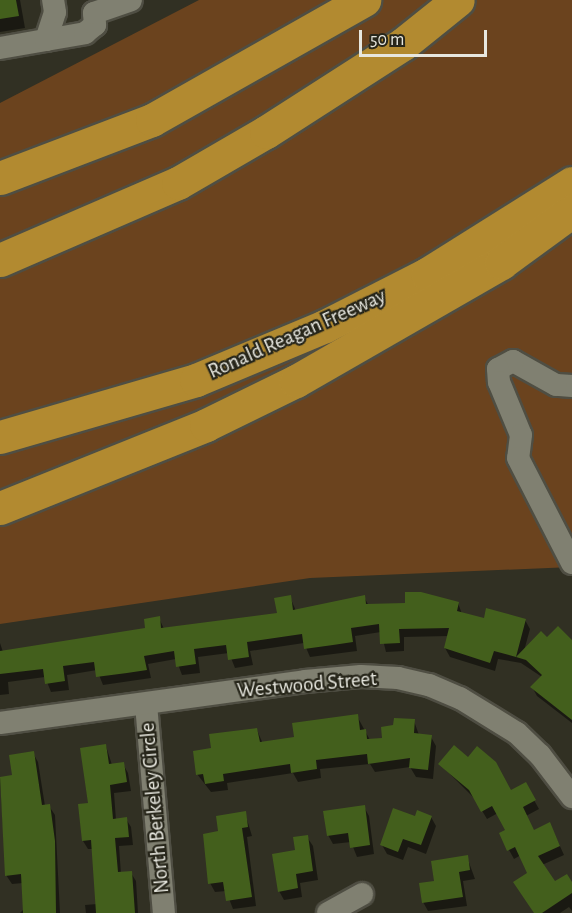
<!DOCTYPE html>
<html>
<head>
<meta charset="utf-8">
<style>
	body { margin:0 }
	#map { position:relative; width:572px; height:913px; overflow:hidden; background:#313023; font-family:"Alegreya Sans",sans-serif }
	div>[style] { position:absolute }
	.green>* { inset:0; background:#6b431e }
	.shadow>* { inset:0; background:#0007 }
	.building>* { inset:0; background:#435f1c }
	.roads { filter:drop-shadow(2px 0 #4f4e43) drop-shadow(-2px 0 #4f4e43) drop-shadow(0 2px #4f4e43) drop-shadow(0 -2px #4f4e43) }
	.minor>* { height:22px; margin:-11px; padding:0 11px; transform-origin:11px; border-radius:11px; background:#808071 }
	.highway>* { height:33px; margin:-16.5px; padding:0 16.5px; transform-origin:16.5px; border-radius:16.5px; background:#b28a30 }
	span { translate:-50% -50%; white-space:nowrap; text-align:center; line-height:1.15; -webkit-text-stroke:4.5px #27261a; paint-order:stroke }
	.street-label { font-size:21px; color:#e7e7df }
	.scale { position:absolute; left:359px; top:30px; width:128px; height:27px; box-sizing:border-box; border:3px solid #e7e7df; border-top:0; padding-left:8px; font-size:18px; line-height:21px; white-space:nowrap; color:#e7e7df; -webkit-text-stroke:4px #27261a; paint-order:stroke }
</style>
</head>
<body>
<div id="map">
	<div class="green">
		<div style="clip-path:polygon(199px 0,572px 0,572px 567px,310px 578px,0 624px,0 103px)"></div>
	</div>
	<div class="shadow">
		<div style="clip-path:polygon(0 0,20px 0,25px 28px,0 32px)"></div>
		<div style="clip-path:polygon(290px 597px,296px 611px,364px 597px,369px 606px,458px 603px,462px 614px,485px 619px,525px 620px,530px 629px,524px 651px,547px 639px,572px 642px,572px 723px,537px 696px,532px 687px,542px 677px,521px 663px,498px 659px,495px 671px,450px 657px,445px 648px,449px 636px,404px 637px,404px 651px,386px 652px,381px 632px,355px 636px,357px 651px,310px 657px,304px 643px,250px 651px,253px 665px,235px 668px,229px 653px,198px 657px,200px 673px,182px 675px,176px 659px,148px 664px,151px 678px,103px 685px,97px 670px,67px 675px,69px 690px,51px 692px,45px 677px,8px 682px,9px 694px,0 695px,0 643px,3px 652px,147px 629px,159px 618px,164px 629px,278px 614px)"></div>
		<div style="clip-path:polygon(357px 716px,370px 740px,383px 739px,414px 721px,419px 735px,431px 737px,436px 746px,433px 779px,416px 777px,410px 767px,375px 772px,370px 764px,320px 769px,321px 778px,298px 782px,293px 773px,227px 783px,228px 790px,211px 792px,197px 774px,212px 750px,257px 730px,263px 744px,296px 739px)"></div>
		<div style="clip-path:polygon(106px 746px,112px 765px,123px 764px,128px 773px,131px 791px,114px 793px,116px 820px,126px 819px,131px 827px,133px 845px,119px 846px,121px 874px,131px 873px,136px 881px,138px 913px,86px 913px,85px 905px,97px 904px,93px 849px,88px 849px,83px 841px)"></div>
		<div style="clip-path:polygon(33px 753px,38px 762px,45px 806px,49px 806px,55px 815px,60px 913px,20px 913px,24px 909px,23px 883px,12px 884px,6px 875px,0 778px,14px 776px)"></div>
		<div style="clip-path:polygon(440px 764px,511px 792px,525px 784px,539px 809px,526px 816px,534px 832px,554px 833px,564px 855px,542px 865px,554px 883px,572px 884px,572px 911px,569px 907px,560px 913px,535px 913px,529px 874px,521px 855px,514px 859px,509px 850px,501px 834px,507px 831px,498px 813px,487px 819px,475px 799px)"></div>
		<div style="clip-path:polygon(364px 807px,369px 816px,374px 854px,357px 857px,351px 842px,333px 844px,328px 835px)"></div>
		<div style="clip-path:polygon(245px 813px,252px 836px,247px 837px,256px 906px,233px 909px,226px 891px,215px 892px,210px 883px,220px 832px)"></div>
		<div style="clip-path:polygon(431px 817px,436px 826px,426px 854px,408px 847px,403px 860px,387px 854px,382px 845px,416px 818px)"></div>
		<div style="clip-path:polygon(307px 837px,313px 846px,318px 880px,300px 883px,302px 897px,284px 900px,279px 891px)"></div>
		<div style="clip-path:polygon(467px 857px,475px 879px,463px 881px,467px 906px,428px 911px,423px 902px)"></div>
	</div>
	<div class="building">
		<div style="clip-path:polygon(0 0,16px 0,19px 16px,0 19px)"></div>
		<div style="clip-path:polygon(405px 592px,421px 592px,459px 602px,457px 611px,484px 618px,486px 608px,526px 619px,516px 657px,494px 651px,490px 663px,444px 648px,449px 628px,399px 629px,400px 643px,380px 644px,379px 624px,351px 628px,353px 642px,333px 645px,304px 649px,302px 634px,247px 642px,249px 657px,228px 660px,226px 645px,194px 649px,196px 664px,176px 667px,174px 651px,144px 656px,147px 670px,127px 673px,96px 677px,94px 662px,63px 666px,65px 681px,45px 684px,43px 669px,0 674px,0 651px,145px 628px,144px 619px,160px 616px,161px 628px,277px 613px,274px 598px,291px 595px,293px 610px,365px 595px,366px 604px,405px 603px)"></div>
		<div style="clip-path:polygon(558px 626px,572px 640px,572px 720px,530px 687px,542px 675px,526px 660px,516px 657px,541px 631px,547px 637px)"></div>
		<div style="clip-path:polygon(358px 714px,360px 730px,366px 729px,367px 739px,382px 738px,381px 727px,393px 725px,394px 718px,415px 719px,414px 733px,432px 735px,428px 770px,409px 768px,410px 758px,368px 764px,367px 754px,316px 760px,317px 769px,291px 773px,290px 764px,223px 774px,224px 781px,205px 784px,203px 774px,196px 775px,193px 751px,211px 748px,209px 734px,257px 728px,260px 742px,294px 737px,292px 723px)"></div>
		<div style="clip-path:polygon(106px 744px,109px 764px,124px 762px,127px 782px,110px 785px,113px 819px,127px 817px,129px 837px,115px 838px,118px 872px,132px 871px,135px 913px,96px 913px,91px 840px,82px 841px,78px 804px,88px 803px,80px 748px)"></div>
		<div style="clip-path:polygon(454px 745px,468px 757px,477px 746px,496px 762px,511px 790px,526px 782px,536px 800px,523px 807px,534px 830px,550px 822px,560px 846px,538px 856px,555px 881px,567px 874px,572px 882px,572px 893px,542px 913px,534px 913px,513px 882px,527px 873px,515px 847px,507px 851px,499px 833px,505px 830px,492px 806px,481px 812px,469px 790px,438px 764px)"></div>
		<div style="clip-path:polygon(34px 751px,42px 805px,50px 804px,55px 841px,56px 913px,23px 913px,21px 874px,5px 876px,0 777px,12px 775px,9px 755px)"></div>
		<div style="clip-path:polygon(365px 805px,370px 845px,350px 848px,348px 833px,327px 836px,323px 811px)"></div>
		<div style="clip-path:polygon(393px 808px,415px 816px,417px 810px,432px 816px,421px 845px,403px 839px,398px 852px,380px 845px)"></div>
		<div style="clip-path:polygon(246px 811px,248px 827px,242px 828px,252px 897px,226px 901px,223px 882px,208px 884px,203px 834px,218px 831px,216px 816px)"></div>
		<div style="clip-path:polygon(308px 835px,313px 871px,296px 874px,298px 888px,278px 892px,272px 854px,295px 850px,293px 837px)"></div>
		<div style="clip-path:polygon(468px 855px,470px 870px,459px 872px,463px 897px,422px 903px,419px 883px,434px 881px,431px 861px)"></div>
	</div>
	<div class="roads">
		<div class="minor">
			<div style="left:46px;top:40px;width:40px;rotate:-10deg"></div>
			<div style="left:85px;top:33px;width:13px;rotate:-39deg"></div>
			<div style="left:95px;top:25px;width:12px;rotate:-95deg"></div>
			<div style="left:94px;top:13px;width:39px;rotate:-19deg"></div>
			<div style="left:0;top:48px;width:47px;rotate:-9.9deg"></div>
			<div style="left:46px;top:40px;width:29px;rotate:-72deg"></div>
			<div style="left:55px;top:12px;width:12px;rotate:-99deg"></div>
			<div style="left:572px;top:386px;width:16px;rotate:-176deg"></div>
			<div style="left:556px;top:385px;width:49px;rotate:-150.8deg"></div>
			<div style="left:513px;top:361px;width:17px;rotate:152deg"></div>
			<div style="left:498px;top:369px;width:13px;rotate:86deg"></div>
			<div style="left:499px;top:382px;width:57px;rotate:67.5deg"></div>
			<div style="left:521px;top:435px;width:23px;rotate:97deg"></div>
			<div style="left:518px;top:458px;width:118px;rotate:62.8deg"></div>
			<div style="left:146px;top:704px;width:210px;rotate:85.1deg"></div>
			<div style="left:0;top:723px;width:308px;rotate:-7.8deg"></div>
			<div style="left:305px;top:681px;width:56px;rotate:-5.1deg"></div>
			<div style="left:361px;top:676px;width:37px;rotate:3deg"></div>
			<div style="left:398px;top:678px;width:32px;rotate:13deg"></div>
			<div style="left:429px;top:685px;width:34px;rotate:23deg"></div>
			<div style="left:460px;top:698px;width:67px;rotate:31.6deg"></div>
			<div style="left:517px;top:733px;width:32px;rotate:44deg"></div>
			<div style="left:540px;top:755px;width:53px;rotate:52.7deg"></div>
			<div style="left:328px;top:913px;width:39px;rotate:-29deg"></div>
		</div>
		<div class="highway">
			<div style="left:0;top:178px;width:163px;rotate:-20.9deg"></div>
			<div style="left:152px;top:120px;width:244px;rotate:-29.5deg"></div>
			<div style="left:0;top:260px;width:194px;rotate:-23.4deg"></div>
			<div style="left:178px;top:183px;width:102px;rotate:-30.1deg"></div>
			<div style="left:266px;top:132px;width:163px;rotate:-32.7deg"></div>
			<div style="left:403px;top:44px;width:70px;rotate:-38.7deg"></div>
			<div style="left:0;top:437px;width:204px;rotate:-16.2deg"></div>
			<div style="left:196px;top:380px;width:140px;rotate:-22.7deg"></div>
			<div style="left:325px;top:326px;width:114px;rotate:-27deg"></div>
			<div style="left:427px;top:274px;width:171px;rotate:-32.1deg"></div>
			<div style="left:0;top:508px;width:222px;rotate:-21.9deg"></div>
			<div style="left:206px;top:425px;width:100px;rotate:-26.1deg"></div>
			<div style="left:296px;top:381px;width:237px;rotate:-29.9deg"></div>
			<div style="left:501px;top:263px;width:88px;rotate:-36.2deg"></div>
		</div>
	</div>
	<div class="street-label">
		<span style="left:297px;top:334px;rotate:-24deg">Ronald Reagan Freeway</span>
		<span style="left:307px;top:685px;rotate:-5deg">Westwood Street</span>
		<span style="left:155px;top:808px;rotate:-95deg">North Berkeley Circle</span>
	</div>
	<div class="scale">50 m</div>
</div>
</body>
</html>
